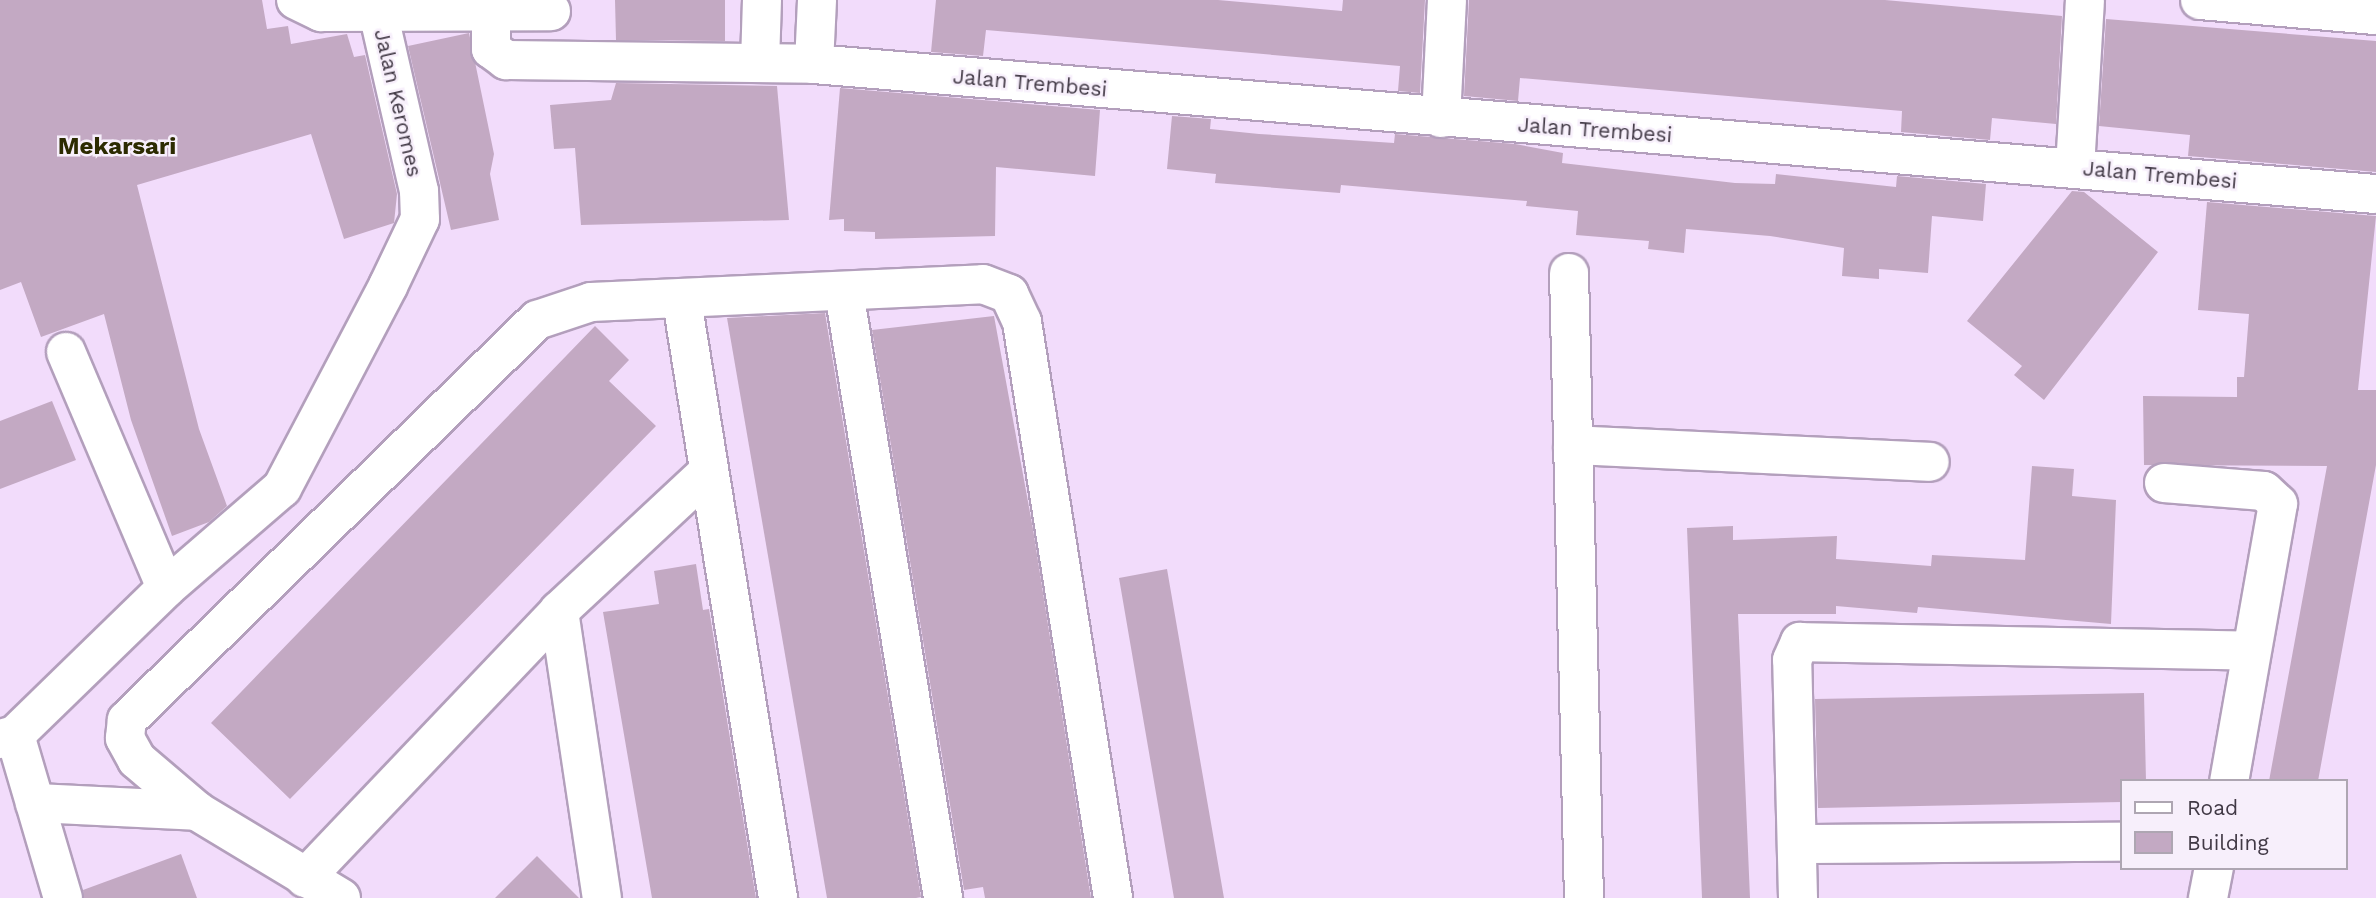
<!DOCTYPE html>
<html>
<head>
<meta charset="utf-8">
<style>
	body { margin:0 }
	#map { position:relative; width:2376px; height:898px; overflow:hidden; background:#f2dcfb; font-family:"Work Sans",sans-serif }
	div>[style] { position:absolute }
	.building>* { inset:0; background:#c3a9c3 }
	.roads { filter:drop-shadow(2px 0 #b39fbc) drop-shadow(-2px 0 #b39fbc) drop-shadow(0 2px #b39fbc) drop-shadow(0 -2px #b39fbc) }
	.minor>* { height:38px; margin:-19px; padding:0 19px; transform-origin:19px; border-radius:19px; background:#fff }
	span { translate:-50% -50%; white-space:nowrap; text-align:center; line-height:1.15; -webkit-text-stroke:5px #f7effb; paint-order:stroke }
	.street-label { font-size:21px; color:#413945 }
	.quarter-label { font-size:24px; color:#2c2b01; font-weight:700 }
	.legend { position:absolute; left:2120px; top:779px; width:228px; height:91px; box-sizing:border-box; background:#f7effb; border:2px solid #aea6b2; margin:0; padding:9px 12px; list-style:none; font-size:21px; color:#413945 }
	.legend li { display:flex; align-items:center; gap:14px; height:35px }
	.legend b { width:35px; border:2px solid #aea6b2 }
</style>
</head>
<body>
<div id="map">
	<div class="building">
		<div style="clip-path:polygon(0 0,262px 0,267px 29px,288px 26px,291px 44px,347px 34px,354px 57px,365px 55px,397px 194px,394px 223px,344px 239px,311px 134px,137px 185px,199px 429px,227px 506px,209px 522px,172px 536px,131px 420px,104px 314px,41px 337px,21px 282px,0 290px)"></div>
		<div style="clip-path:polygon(615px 0,725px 0,725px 41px,616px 40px)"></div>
		<div style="clip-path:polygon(936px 0,1218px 0,1342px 11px,1343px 0,1425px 0,1420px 93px,1398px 91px,1400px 66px,986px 30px,983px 56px,931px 52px)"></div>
		<div style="clip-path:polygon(1469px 0,1885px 0,2062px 16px,2056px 124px,1992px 118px,1990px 140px,1901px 132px,1902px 111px,1520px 78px,1518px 101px,1464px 96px)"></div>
		<div style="clip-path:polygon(2106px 19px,2376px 41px,2376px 172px,2188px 156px,2190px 135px,2099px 126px)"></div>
		<div style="clip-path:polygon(469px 33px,494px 154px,490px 174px,499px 220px,451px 230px,408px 46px)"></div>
		<div style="clip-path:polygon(616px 83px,777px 86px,789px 220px,581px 225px,575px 148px,554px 149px,550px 105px,611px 100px)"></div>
		<div style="clip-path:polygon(840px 88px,1100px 110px,1095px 176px,996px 167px,995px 236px,875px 239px,875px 232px,844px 231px,844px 219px,829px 220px)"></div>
		<div style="clip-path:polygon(1172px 116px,1211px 119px,1210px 129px,1259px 134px,1394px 143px,1395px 134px,1515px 144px,1563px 153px,1562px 163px,1735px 183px,1775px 184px,1776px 174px,1896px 187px,1897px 176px,1986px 184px,1983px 221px,1932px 216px,1928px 273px,1879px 269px,1879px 279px,1842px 276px,1844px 248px,1770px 236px,1686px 229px,1684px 253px,1648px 249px,1649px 241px,1576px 235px,1578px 211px,1526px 206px,1527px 201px,1341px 185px,1340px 193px,1215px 183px,1216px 174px,1167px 169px)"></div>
		<div style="clip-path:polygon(2072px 191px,2084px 192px,2158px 252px,2044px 400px,2014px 375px,2022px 366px,1967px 321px)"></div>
		<div style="clip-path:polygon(2207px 202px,2376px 216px,2358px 390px,2376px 390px,2376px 465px,2318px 781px,2269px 781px,2327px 466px,2144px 465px,2143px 396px,2237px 397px,2237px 377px,2244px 377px,2249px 314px,2198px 310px)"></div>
		<div style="clip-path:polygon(825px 313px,921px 897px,916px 898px,827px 898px,727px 318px)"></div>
		<div style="clip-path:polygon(994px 316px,1033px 529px,1091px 898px,985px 898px,983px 887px,964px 890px,872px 330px)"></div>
		<div style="clip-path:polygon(595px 326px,629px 360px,609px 381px,656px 426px,290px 799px,211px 723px)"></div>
		<div style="clip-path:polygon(52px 401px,76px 460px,0 489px,0 421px)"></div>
		<div style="clip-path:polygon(2032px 466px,2074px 469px,2072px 496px,2116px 500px,2111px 624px,1918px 607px,1917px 613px,1836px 606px,1836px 614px,1738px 614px,1750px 898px,1702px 898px,1687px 528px,1733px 526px,1733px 540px,1837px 536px,1836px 559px,1931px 566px,1932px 555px,2025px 560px)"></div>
		<div style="clip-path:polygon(696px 564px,703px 610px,709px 609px,756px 898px,652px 898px,603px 612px,659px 604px,654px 571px)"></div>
		<div style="clip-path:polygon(1167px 569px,1177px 627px,1224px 898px,1174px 898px,1119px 578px)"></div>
		<div style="clip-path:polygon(2144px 693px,2146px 781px,2122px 781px,2122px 802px,1818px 808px,1815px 699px)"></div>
		<div style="clip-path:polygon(181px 854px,197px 898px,84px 898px,83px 890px)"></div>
		<div style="clip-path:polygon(537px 856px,579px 898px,495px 898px)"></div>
	</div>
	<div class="roads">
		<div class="minor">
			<div style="left:296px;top:0;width:28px;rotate:26deg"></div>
			<div style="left:321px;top:12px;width:230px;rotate:-0.2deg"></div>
			<div style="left:491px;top:0;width:49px;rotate:90deg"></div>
			<div style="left:491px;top:49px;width:19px;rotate:36deg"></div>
			<div style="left:506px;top:60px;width:308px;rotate:0.7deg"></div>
			<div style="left:814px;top:64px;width:1567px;rotate:4.76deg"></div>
			<div style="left:2200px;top:0;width:177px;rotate:4.9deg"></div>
			<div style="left:760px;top:63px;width:63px;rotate:-88.2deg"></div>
			<div style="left:814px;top:64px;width:64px;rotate:-87.3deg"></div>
			<div style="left:1441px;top:118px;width:118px;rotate:-87.1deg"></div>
			<div style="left:2075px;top:168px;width:168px;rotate:-86.6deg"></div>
			<div style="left:1569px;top:273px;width:625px;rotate:88.63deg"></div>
			<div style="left:844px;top:292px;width:614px;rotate:80.72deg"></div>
			<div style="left:682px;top:301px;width:605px;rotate:80.86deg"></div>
			<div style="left:66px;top:352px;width:256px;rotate:67deg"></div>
			<div style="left:1573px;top:445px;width:357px;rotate:2.7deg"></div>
			<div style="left:2164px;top:483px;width:100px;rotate:4.6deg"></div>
			<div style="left:2264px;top:491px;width:19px;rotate:43deg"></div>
			<div style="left:2278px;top:504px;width:281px;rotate:100deg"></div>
			<div style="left:559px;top:611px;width:290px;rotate:81.5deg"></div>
			<div style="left:15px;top:735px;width:170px;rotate:73.6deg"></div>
			<div style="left:0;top:739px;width:16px;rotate:-15deg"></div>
			<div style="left:15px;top:735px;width:211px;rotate:-44.2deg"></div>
			<div style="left:166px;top:588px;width:153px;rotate:-40.8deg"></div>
			<div style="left:282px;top:488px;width:228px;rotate:-62.3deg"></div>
			<div style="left:388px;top:286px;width:74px;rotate:-64.5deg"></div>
			<div style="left:420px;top:219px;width:28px;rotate:-92deg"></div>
			<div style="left:419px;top:191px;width:188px;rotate:-102.9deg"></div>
			<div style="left:35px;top:803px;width:162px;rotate:2.8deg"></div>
			<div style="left:1797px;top:844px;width:325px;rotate:-0.4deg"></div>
			<div style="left:305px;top:878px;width:369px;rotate:-46.4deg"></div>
			<div style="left:559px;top:611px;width:204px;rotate:-43deg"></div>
			<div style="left:341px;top:898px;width:168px;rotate:-148.9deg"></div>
			<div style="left:197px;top:811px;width:79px;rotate:-139.6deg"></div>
			<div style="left:137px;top:760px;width:25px;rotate:-119deg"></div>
			<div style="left:125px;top:738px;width:18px;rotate:-84deg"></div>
			<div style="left:127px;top:720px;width:573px;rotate:-44.29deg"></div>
			<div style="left:537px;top:320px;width:57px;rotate:-18.4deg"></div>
			<div style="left:591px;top:302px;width:392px;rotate:-2.6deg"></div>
			<div style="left:983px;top:284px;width:28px;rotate:21deg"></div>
			<div style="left:1009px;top:294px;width:31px;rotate:65deg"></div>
			<div style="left:1022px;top:322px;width:583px;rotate:81.02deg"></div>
			<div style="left:1798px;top:898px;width:238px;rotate:-91.4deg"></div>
			<div style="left:1792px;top:660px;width:20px;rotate:-66deg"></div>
			<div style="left:1800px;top:642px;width:450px;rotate:1.1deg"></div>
			<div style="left:2208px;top:898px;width:31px;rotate:-79deg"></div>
		</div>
	</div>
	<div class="street-label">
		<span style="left:1030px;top:83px;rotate:5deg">Jalan Trembesi</span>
		<span style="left:398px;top:103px;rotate:77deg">Jalan Keromes</span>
		<span style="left:1595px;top:130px;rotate:4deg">Jalan Trembesi</span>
		<span style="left:2160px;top:175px;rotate:5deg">Jalan Trembesi</span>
	</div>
	<div class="quarter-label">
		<span style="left:117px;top:147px">Mekarsari</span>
	</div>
	<ul class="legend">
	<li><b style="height:9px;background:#fff"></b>Road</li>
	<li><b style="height:19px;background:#c3a9c3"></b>Building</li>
	</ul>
</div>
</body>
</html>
